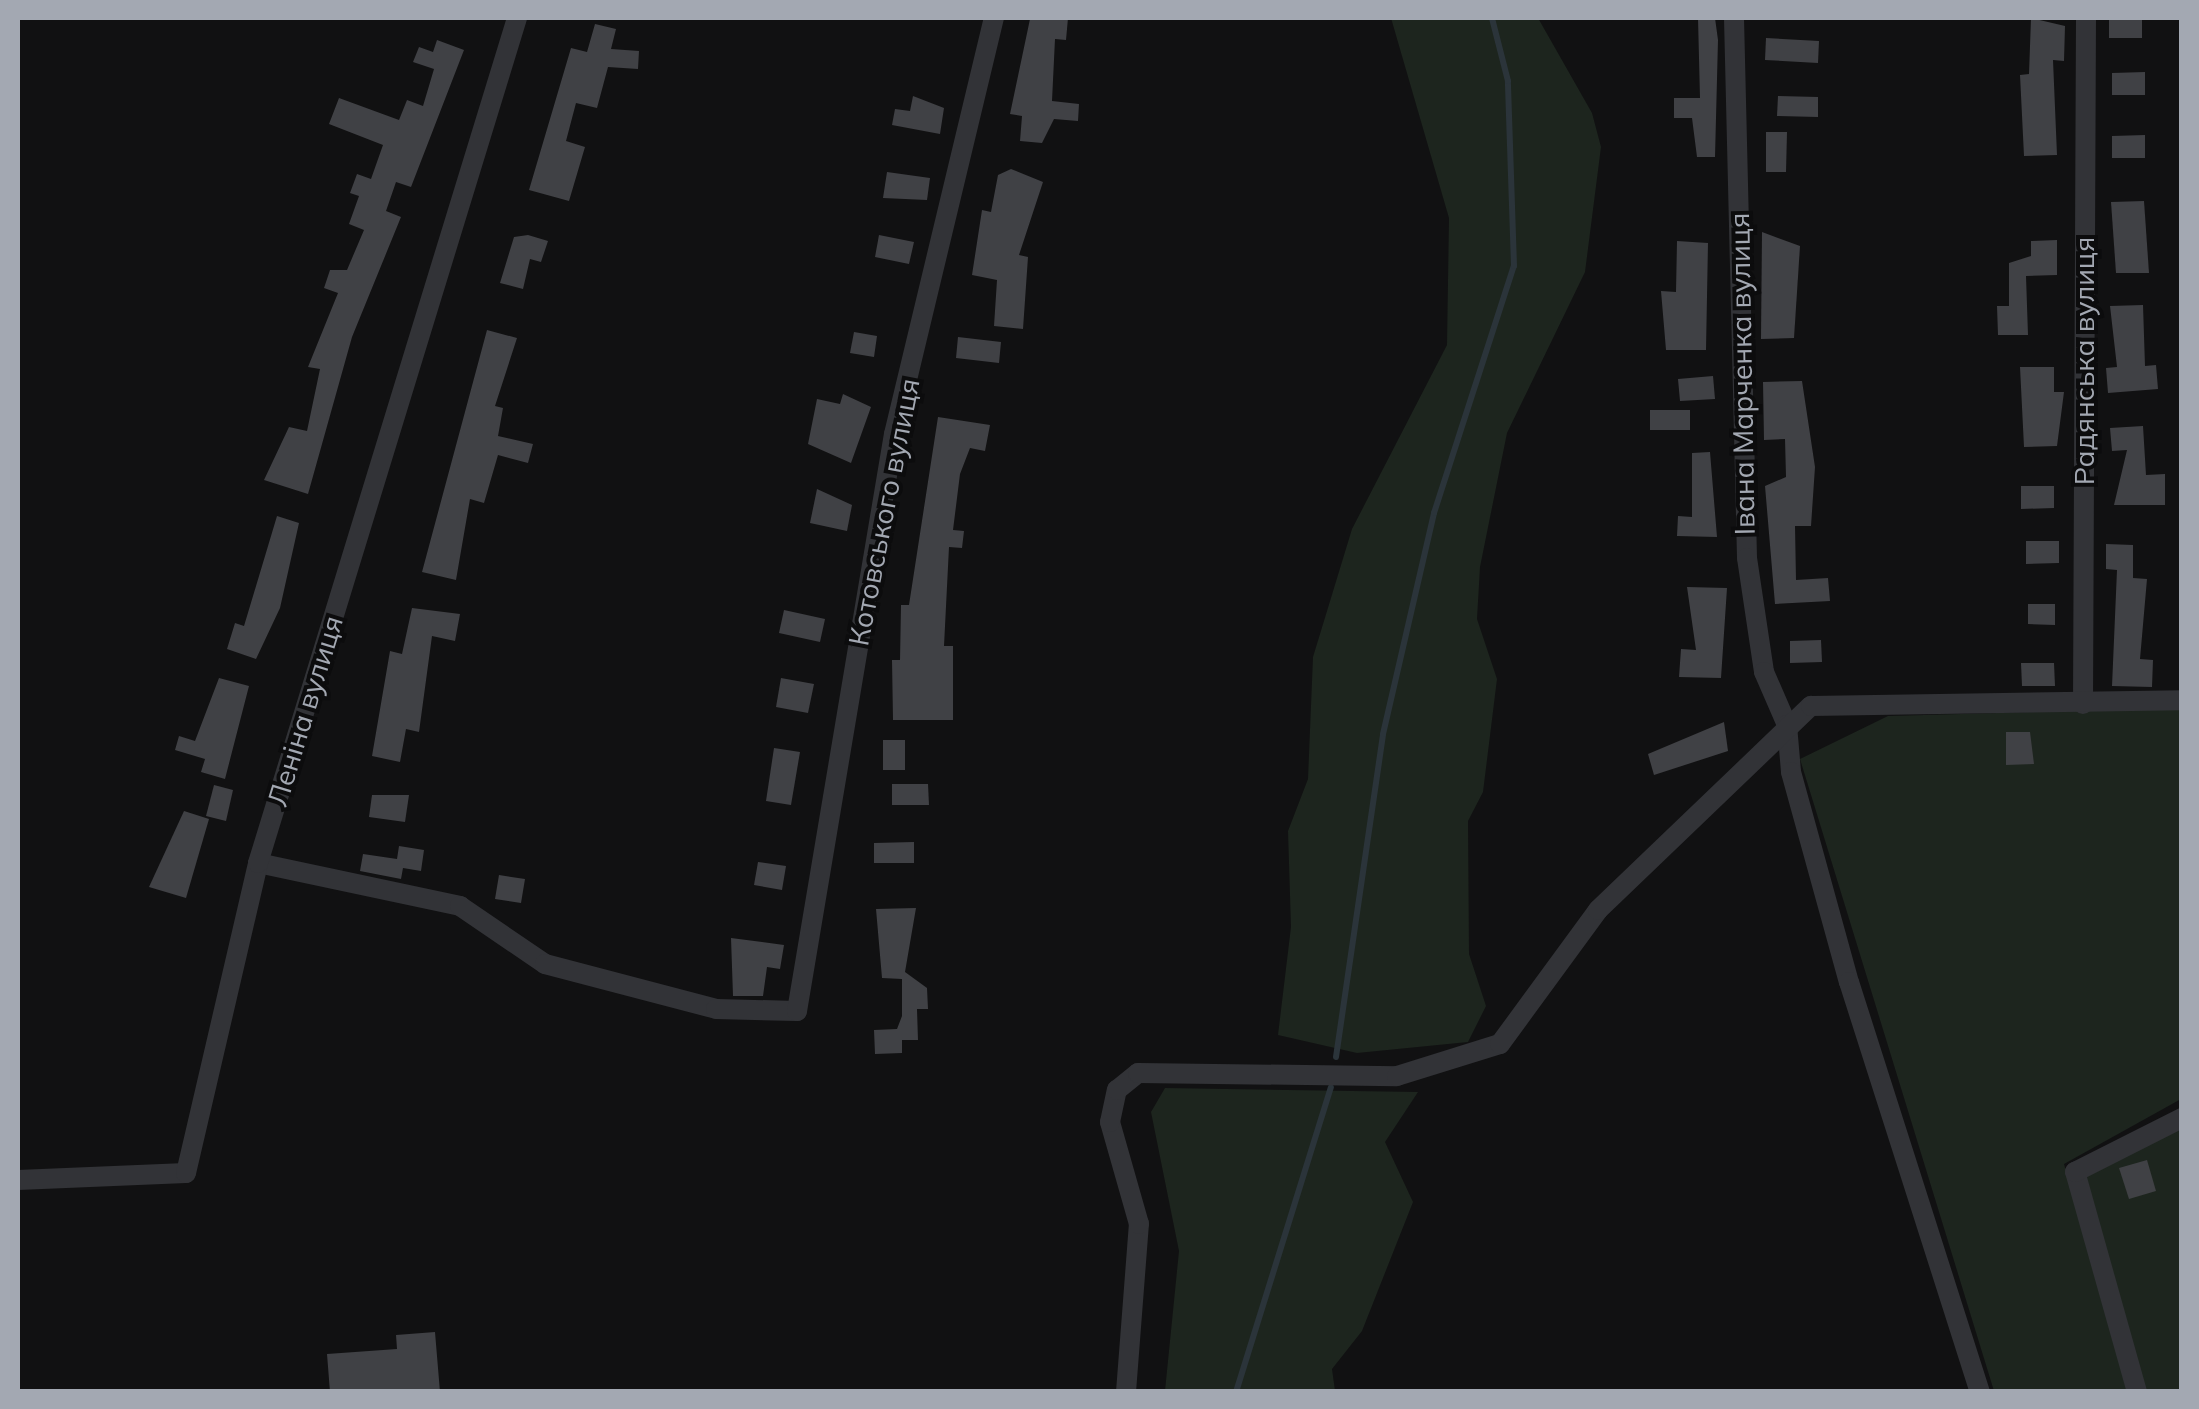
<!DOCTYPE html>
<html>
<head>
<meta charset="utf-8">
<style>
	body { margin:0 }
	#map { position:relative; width:2199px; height:1409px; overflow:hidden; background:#111112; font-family:Mulish,sans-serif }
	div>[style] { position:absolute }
	.green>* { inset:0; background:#1d251e }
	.stream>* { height:6px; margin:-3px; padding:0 3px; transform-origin:3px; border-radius:3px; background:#2b343a }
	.building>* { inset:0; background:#404145 }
	.minor>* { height:20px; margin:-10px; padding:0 10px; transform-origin:10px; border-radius:10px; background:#323337 }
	span { translate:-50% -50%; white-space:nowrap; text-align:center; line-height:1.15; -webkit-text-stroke:8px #0c0c0d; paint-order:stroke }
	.street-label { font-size:28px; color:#a3a8b2 }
	.frame { position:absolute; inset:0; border:20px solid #a3a8b2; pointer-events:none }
</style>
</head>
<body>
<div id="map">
	<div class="green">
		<div style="clip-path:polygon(1391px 18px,1538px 18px,1592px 113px,1601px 147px,1585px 272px,1507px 433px,1480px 567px,1477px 619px,1497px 679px,1483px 792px,1468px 821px,1469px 954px,1486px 1006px,1468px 1042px,1357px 1053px,1278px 1035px,1291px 927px,1288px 831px,1308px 779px,1313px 657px,1352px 529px,1447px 345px,1449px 218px)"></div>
		<div style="clip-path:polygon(2181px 708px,2181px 1099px,2064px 1164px,2127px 1391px,1994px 1391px,1800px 759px,1888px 716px)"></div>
		<div style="clip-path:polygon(1165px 1088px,1418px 1092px,1385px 1142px,1413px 1202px,1362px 1331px,1332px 1369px,1335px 1391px,1165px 1391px,1179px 1251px,1151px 1112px)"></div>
		<div style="clip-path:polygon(2181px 1126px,2181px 1391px,2146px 1391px,2086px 1176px)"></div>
	</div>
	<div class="stream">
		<div style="left:1336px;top:1057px;width:326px;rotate:-81.7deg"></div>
		<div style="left:1383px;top:734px;width:227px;rotate:-77deg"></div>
		<div style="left:1434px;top:513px;width:260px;rotate:-72.1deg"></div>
		<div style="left:1514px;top:266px;width:185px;rotate:-91.9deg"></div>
		<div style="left:1508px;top:81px;width:65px;rotate:-104.3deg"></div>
		<div style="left:1236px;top:1392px;width:319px;rotate:-72.7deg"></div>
	</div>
	<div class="building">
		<div style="clip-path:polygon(1068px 18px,1066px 40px,1055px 39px,1052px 101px,1079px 104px,1078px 121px,1054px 119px,1042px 143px,1020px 141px,1022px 116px,1010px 114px,1030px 19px)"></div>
		<div style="clip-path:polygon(1698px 18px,1715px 18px,1718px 40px,1715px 157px,1697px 157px,1692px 118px,1674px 118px,1674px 98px,1700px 98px)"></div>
		<div style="clip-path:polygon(2031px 18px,2065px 26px,2064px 61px,2053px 60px,2057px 155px,2024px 156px,2020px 75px,2029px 74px)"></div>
		<div style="clip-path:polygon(2109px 18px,2142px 18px,2142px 38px,2109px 38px)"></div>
		<div style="clip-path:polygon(595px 24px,616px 29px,611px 49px,639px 51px,638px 69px,608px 67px,597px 108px,576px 103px,566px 141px,585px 147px,569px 201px,529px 190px,571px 48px,587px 52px)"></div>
		<div style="clip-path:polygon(1766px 38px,1819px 41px,1818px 63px,1765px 60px)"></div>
		<div style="clip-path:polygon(437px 40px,464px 50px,411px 187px,396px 182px,386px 211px,401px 217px,352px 337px,308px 494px,264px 480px,289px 427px,307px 431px,320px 369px,308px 367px,338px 293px,324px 288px,330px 270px,347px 270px,364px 230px,349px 224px,359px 196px,350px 193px,357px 174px,371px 179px,383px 145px,329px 124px,339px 98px,399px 120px,407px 100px,423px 106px,434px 69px,413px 62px,419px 47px,433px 52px)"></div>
		<div style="clip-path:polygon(2145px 72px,2145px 95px,2112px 95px,2112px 73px)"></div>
		<div style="clip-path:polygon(913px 96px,944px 108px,940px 134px,892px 125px,895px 109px,910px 111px)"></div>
		<div style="clip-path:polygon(1778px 96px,1818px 97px,1818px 117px,1777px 116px)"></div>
		<div style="clip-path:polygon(1766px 132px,1787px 132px,1786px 172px,1766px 172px)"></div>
		<div style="clip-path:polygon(2145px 135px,2145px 158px,2112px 158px,2112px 136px)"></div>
		<div style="clip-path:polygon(1011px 169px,1043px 182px,1019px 255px,1028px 257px,1023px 329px,994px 326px,997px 280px,972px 275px,982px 210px,991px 212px,998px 175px)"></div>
		<div style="clip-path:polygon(887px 172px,930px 178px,927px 200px,883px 198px)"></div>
		<div style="clip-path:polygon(2144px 201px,2149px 273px,2116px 273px,2111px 202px)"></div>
		<div style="clip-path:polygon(1762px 232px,1800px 246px,1794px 338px,1761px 339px)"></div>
		<div style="clip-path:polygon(528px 235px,548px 241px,541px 262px,530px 259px,523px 289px,500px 283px,514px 237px)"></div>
		<div style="clip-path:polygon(879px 235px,914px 242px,909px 264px,875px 257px)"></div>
		<div style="clip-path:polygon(2057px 240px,2057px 275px,2026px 276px,2028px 335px,1998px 335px,1997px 306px,2009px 306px,2009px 263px,2031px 256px,2031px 241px)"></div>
		<div style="clip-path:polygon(1677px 241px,1708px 243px,1706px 350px,1666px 350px,1661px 291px,1676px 292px)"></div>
		<div style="clip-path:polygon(2143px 305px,2145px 366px,2156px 365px,2158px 389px,2108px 393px,2106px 368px,2117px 367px,2110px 306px)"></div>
		<div style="clip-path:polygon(487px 330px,517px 338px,495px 406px,503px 408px,498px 436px,533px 444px,528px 463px,498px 455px,484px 503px,470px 499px,456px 580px,422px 572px)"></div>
		<div style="clip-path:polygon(854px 332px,877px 336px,874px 357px,850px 353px)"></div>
		<div style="clip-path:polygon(958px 337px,1001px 342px,999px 363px,956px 358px)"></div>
		<div style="clip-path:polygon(2020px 367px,2054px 367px,2054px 392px,2064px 392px,2057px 446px,2024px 447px)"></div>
		<div style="clip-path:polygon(1713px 376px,1715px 399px,1680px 401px,1678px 379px)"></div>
		<div style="clip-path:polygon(1802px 381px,1815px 467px,1811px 526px,1795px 526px,1796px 580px,1828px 578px,1830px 601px,1775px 604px,1765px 486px,1786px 477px,1785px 439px,1764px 440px,1763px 382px)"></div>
		<div style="clip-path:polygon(843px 394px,871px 407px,851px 463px,808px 444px,817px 399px,840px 404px)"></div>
		<div style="clip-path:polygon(1650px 410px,1690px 410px,1690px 430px,1650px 430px)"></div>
		<div style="clip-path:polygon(938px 417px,990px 425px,985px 451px,970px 448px,960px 474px,953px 530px,964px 531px,962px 548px,949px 547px,944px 646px,953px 646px,953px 720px,893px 720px,892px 660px,900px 660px,901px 605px,909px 605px)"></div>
		<div style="clip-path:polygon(2143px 426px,2146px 475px,2165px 474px,2165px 505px,2114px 505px,2127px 450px,2112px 451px,2110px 428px)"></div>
		<div style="clip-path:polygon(1710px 452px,1717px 537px,1677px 536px,1678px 516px,1692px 517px,1692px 453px)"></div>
		<div style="clip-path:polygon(2021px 486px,2054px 486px,2054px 508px,2021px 509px)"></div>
		<div style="clip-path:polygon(817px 489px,852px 505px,847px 531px,810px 523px)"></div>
		<div style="clip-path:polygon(277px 516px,299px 523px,280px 608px,256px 659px,227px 649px,235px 623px,244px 626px)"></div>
		<div style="clip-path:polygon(2026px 541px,2059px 541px,2059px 563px,2026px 564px)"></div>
		<div style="clip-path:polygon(2106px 544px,2133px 545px,2133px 578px,2147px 579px,2140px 659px,2153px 660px,2152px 687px,2112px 686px,2117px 570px,2106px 569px)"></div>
		<div style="clip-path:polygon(1687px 587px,1727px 588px,1721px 678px,1679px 677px,1681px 649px,1696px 650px)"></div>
		<div style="clip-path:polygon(2028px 604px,2055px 604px,2055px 625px,2028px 624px)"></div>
		<div style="clip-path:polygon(412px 608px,460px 614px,455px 641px,432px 636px,419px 732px,406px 729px,400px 762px,372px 756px,390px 651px,402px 654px)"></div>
		<div style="clip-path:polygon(784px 610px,825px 619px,820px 642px,779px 633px)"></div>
		<div style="clip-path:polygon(1821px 640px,1822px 662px,1790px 663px,1790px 641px)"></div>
		<div style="clip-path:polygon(2021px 663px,2054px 663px,2055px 686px,2022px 686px)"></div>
		<div style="clip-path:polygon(219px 678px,249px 686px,225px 779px,201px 772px,205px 759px,175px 750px,179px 736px,195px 741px)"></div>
		<div style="clip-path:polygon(781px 678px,814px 684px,808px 713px,776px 707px)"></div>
		<div style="clip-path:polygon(1724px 722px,1728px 751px,1654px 775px,1648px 754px)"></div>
		<div style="clip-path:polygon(2006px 732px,2030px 732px,2034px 764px,2006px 765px)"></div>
		<div style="clip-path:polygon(883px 740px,905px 740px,905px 770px,883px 770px)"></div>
		<div style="clip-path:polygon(774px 748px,800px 752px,791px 805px,766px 801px)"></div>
		<div style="clip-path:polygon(892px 784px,928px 784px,929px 805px,892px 805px)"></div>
		<div style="clip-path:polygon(214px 785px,233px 790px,226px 821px,206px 816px)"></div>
		<div style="clip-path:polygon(372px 795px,409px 795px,405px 822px,369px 817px)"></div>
		<div style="clip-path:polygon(184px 811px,209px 819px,186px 898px,149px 887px)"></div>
		<div style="clip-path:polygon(914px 842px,914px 863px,874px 863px,874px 843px)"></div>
		<div style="clip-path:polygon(399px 846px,424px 850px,421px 871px,403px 868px,401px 879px,360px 871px,363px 854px,397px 859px)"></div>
		<div style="clip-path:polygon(758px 862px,786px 866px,782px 890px,754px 885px)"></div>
		<div style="clip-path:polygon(499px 875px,525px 879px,521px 903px,495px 899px)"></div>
		<div style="clip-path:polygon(916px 908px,905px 972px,927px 988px,928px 1009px,917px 1009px,918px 1040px,902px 1040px,902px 1053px,875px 1054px,874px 1030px,897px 1029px,902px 1016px,902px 979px,882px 978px,876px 909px)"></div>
		<div style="clip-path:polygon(731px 938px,784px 945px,780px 969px,767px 967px,763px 996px,733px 996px)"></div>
		<div style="clip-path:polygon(2147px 1160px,2156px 1191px,2129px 1199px,2119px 1168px)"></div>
		<div style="clip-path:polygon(435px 1332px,440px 1392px,330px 1392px,327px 1354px,397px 1349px,396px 1335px)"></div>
	</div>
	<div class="minor">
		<div style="left:1734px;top:18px;width:540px;rotate:88.62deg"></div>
		<div style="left:1747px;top:558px;width:115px;rotate:81.5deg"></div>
		<div style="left:1764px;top:672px;width:58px;rotate:66.5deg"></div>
		<div style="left:1787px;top:725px;width:47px;rotate:85.1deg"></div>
		<div style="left:1791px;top:772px;width:218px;rotate:74.6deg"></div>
		<div style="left:1849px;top:982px;width:430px;rotate:72.3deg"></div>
		<div style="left:2083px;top:704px;width:686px;rotate:-89.75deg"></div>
		<div style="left:258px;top:863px;width:207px;rotate:12deg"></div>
		<div style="left:460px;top:906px;width:103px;rotate:34.3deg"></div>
		<div style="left:545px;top:964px;width:177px;rotate:14.7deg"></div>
		<div style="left:716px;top:1009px;width:81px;rotate:1.4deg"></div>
		<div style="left:797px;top:1011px;width:585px;rotate:-80.46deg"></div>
		<div style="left:894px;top:434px;width:428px;rotate:-76.5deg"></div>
		<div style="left:18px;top:1180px;width:168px;rotate:-2.4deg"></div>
		<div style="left:186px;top:1173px;width:318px;rotate:-76.9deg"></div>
		<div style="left:258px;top:863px;width:884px;rotate:-72.96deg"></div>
		<div style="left:1126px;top:1392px;width:169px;rotate:-85.6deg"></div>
		<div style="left:1139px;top:1224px;width:106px;rotate:-105.9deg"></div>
		<div style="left:1110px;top:1122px;width:33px;rotate:-78deg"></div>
		<div style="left:1117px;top:1090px;width:27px;rotate:-39deg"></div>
		<div style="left:1138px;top:1073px;width:259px;rotate:0.7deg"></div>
		<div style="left:1397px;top:1076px;width:108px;rotate:-17.3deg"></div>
		<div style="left:1500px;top:1044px;width:166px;rotate:-53.8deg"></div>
		<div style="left:1598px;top:910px;width:295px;rotate:-43.8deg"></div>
		<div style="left:1811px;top:706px;width:371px;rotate:-0.9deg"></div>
		<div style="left:2137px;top:1392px;width:229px;rotate:-105.7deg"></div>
		<div style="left:2075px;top:1172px;width:120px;rotate:-26.8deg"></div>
	</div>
	<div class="street-label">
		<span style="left:2084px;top:361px;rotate:-90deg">Радянська вулиця</span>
		<span style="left:1742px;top:374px;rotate:-91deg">Івана Марченка вулиця</span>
		<span style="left:884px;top:512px;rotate:-79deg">Котовського вулиця</span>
		<span style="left:305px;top:711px;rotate:-73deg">Леніна вулиця</span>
	</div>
	<div class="frame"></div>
</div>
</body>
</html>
